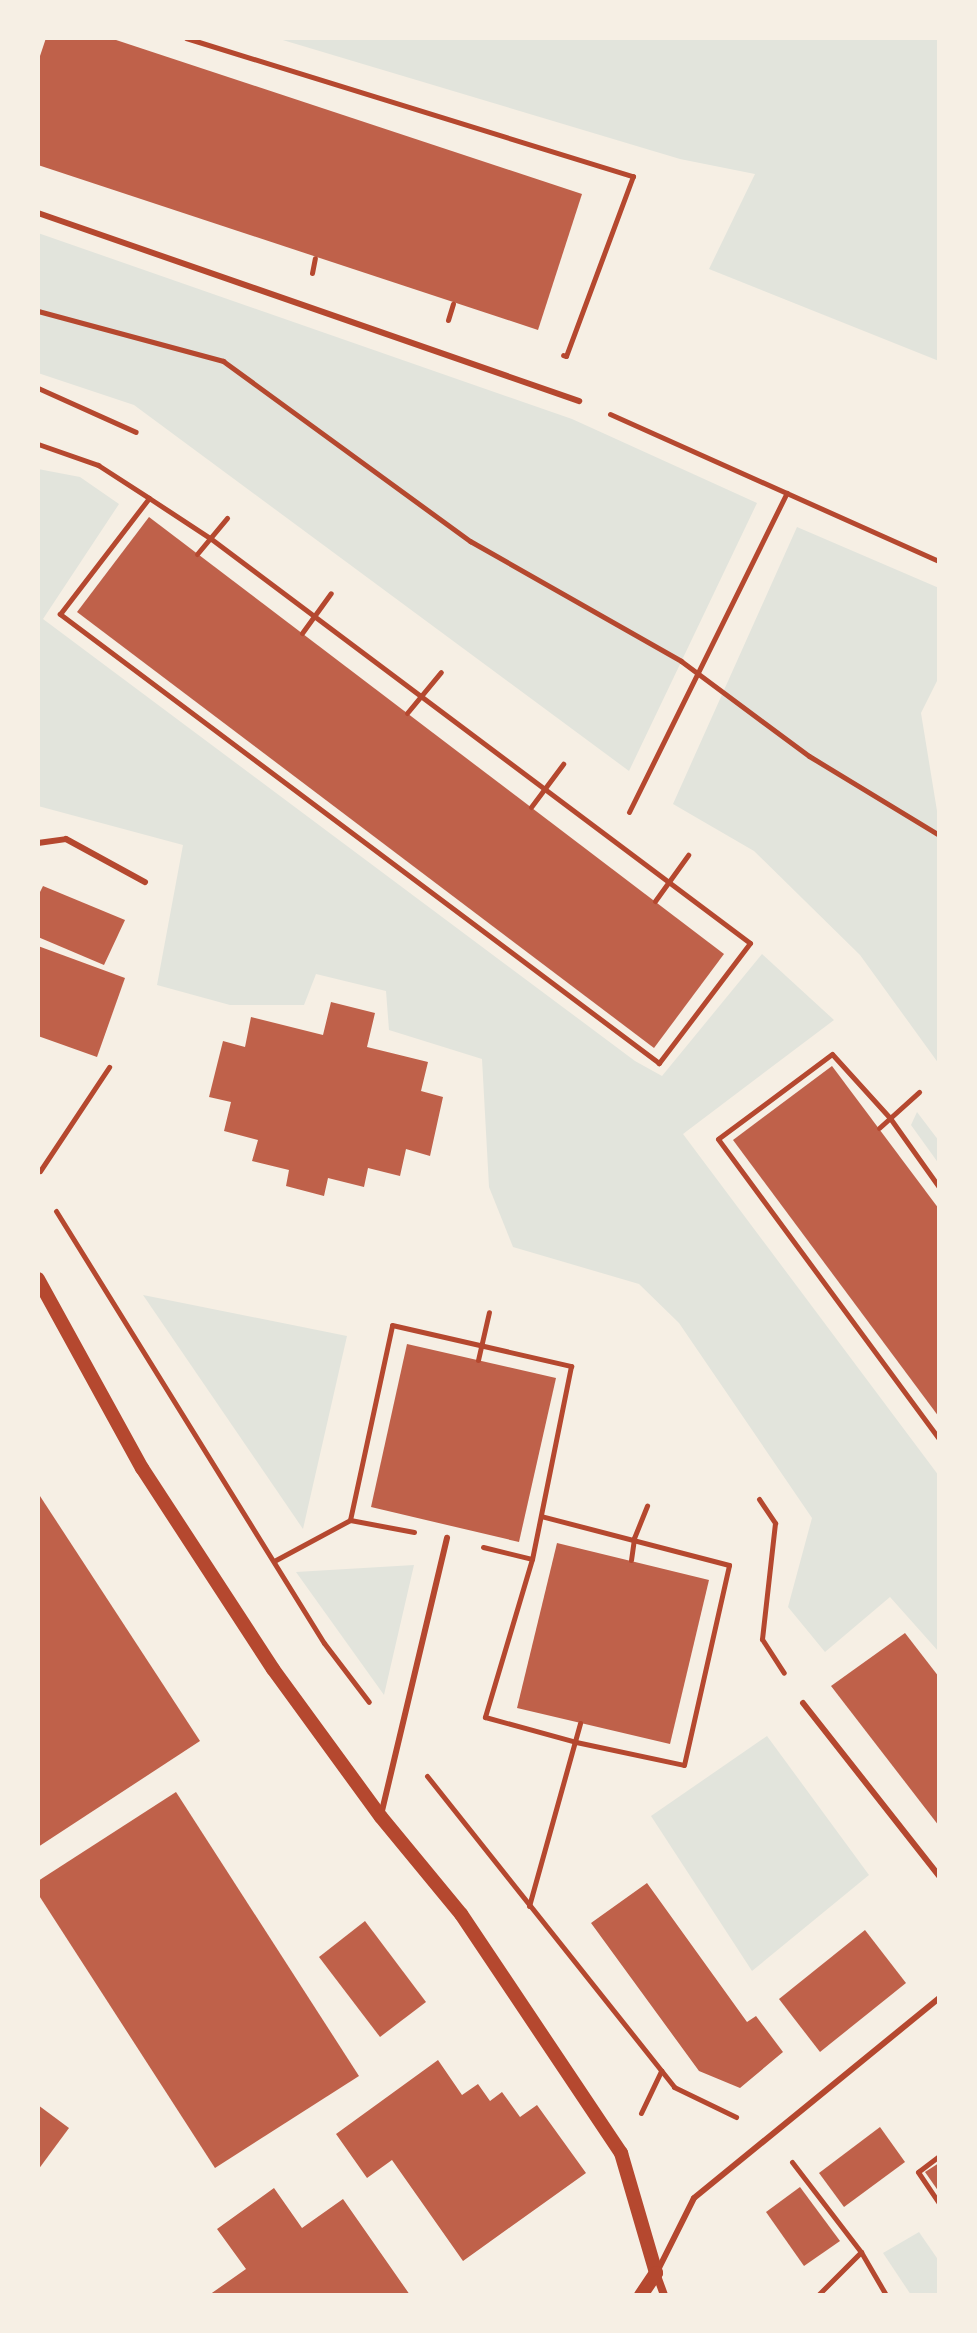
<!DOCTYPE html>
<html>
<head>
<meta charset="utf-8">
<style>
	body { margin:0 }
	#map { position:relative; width:977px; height:2333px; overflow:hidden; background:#f6efe4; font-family:"Golos Text",sans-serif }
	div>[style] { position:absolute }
	.green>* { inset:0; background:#e2e4dc }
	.building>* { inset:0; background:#bf614a }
	.path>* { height:5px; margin:-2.5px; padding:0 2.5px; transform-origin:2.5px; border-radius:2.5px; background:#b5482f }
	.service>* { height:6px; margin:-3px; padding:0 3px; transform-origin:3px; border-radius:3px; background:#b5482f }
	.minor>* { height:8px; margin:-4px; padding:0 4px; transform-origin:4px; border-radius:4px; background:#b5482f }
	.tertiary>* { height:14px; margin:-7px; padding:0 7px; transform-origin:7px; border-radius:7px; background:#b5482f }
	span { translate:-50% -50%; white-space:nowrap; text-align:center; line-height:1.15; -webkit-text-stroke:7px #f6efe4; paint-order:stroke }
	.frame { position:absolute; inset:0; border:40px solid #f6efe4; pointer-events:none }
</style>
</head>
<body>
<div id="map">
	<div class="green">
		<div style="clip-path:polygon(276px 38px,939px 38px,939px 361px,709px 269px,755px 174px,680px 159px)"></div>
		<div style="clip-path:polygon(38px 233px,572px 419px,757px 503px,629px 771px,134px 405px,38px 373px)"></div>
		<div style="clip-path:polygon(38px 469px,80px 477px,119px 504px,43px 619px,635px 1061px,662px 1076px,762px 954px,834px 1020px,683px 1134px,939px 1476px,939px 1652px,890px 1597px,825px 1652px,788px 1607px,812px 1518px,679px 1323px,639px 1284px,513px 1247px,489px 1187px,482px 1059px,389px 1030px,386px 991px,316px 974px,304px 1005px,230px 1005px,157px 985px,183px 845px,38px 806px)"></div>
		<div style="clip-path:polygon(797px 527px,939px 588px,939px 677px,921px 713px,939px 823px,939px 1064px,860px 955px,754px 851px,673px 804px)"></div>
		<div style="clip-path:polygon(917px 1112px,939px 1141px,939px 1164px,911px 1125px)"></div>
		<div style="clip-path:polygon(143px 1295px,347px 1336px,303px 1529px)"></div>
		<div style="clip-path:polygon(414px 1565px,384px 1695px,296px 1572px)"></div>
		<div style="clip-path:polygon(767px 1736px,869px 1875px,752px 1971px,651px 1816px)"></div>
		<div style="clip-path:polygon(919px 2232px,939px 2261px,939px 2295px,911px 2295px,883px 2253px)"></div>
	</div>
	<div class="building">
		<div style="clip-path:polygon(46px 38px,110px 38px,582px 194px,538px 330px,38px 165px,38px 62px)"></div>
		<div style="clip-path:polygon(149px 517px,724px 954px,654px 1048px,77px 612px)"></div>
		<div style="clip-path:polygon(43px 886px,125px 920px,104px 965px,38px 937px,38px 896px)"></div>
		<div style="clip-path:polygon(38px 946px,125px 978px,97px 1057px,38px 1036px)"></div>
		<div style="clip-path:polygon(331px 1002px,375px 1013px,367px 1047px,428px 1062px,421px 1091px,443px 1097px,430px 1156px,406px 1149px,400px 1176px,368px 1168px,364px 1187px,328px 1178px,324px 1196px,286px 1186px,289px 1170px,252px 1161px,258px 1140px,224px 1131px,231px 1102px,209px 1097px,223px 1041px,245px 1047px,251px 1017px,323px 1035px)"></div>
		<div style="clip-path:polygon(832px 1066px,939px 1209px,939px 1417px,733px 1140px)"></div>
		<div style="clip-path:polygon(407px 1344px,556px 1378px,519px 1542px,371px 1507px)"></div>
		<div style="clip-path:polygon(38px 1493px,200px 1741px,38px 1847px)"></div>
		<div style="clip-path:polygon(557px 1543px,709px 1580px,670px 1744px,517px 1708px)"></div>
		<div style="clip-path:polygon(905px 1633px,939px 1677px,939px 1826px,831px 1686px)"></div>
		<div style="clip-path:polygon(176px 1792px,359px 2076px,215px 2168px,38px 1894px,38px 1881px)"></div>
		<div style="clip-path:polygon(647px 1883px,747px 2022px,756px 2016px,783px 2052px,740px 2088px,699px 2071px,591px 1923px)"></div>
		<div style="clip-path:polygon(365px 1921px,426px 2002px,380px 2037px,319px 1957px)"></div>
		<div style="clip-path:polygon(865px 1930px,906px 1983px,820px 2052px,779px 1999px)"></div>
		<div style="clip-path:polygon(438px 2060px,462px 2095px,478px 2084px,490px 2101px,502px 2092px,520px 2117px,537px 2105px,586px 2173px,463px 2261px,392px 2160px,367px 2178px,336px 2134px)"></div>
		<div style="clip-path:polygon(38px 2105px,69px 2128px,38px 2170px)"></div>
		<div style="clip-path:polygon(880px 2127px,905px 2162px,844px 2207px,819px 2173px)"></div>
		<div style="clip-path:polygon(939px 2163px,939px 2192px,925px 2172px)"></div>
		<div style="clip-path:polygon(800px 2187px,840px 2241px,804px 2266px,766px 2212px)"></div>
		<div style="clip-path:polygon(274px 2188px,302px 2228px,343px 2199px,410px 2295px,209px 2295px,246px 2269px,217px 2229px)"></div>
	</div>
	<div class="path">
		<div style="left:186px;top:38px;width:468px;rotate:17.2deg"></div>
		<div style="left:633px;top:176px;width:192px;rotate:110.4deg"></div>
		<div style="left:566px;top:356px;width:3px;rotate:-162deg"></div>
		<div style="left:312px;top:273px;width:15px;rotate:-79deg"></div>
		<div style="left:38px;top:311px;width:192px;rotate:15.1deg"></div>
		<div style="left:223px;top:361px;width:306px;rotate:36.1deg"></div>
		<div style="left:470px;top:541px;width:243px;rotate:29.6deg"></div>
		<div style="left:681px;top:661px;width:159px;rotate:36.6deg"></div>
		<div style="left:809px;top:756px;width:152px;rotate:31.3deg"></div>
		<div style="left:448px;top:320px;width:17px;rotate:-73deg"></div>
		<div style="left:38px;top:388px;width:107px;rotate:24.2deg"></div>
		<div style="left:610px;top:414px;width:360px;rotate:24.1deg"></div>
		<div style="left:38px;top:444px;width:64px;rotate:19.3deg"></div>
		<div style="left:98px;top:465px;width:61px;rotate:32.9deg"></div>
		<div style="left:149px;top:498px;width:73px;rotate:33.3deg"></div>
		<div style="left:210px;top:538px;width:675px;rotate:36.87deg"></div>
		<div style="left:750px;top:943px;width:151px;rotate:127.2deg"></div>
		<div style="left:659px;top:1063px;width:749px;rotate:-143.15deg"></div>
		<div style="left:60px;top:614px;width:146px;rotate:-52.5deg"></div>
		<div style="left:197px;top:554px;width:47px;rotate:-50.2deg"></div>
		<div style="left:302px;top:633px;width:49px;rotate:-54.1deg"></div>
		<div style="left:407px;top:713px;width:53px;rotate:-50.3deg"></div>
		<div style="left:531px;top:807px;width:54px;rotate:-53.3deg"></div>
		<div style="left:629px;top:812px;width:356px;rotate:-63.7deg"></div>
		<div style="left:655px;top:901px;width:57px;rotate:-54.3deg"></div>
		<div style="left:879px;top:1128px;width:54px;rotate:-42deg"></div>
		<div style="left:40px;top:1171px;width:125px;rotate:-56.4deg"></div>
		<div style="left:939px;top:1187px;width:85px;rotate:-125.4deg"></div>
		<div style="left:890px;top:1118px;width:86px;rotate:-132.2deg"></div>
		<div style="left:832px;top:1054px;width:142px;rotate:143.3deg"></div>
		<div style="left:718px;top:1139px;width:373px;rotate:53.6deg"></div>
		<div style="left:56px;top:1211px;width:508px;rotate:58.19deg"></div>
		<div style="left:324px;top:1643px;width:74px;rotate:52.7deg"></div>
		<div style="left:478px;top:1360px;width:49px;rotate:-77.1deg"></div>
		<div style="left:759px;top:1499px;width:29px;rotate:56deg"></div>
		<div style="left:775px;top:1523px;width:117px;rotate:96.4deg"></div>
		<div style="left:762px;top:1639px;width:40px;rotate:57.1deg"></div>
		<div style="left:414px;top:1532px;width:65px;rotate:-169.4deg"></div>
		<div style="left:350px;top:1520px;width:199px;rotate:-77.8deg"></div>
		<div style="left:392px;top:1325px;width:184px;rotate:12.9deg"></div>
		<div style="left:571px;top:1366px;width:197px;rotate:101.4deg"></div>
		<div style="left:532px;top:1559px;width:165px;rotate:106.6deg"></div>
		<div style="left:485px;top:1717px;width:94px;rotate:15.4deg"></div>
		<div style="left:576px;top:1742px;width:110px;rotate:12deg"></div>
		<div style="left:684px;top:1765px;width:205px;rotate:-77.3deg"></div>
		<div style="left:729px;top:1565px;width:194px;rotate:-165.4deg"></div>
		<div style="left:483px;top:1547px;width:50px;rotate:13.8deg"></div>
		<div style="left:631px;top:1560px;width:22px;rotate:-82deg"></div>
		<div style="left:634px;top:1538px;width:35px;rotate:-68deg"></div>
		<div style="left:274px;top:1561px;width:86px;rotate:-28.3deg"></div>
		<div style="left:427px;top:1776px;width:397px;rotate:51.5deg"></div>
		<div style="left:674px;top:2087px;width:69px;rotate:25.8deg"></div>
		<div style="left:529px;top:1906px;width:190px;rotate:-74.4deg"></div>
		<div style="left:641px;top:2113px;width:47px;rotate:-64.5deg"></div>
		<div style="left:939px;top:2156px;width:26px;rotate:143deg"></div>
		<div style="left:918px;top:2172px;width:37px;rotate:56deg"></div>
		<div style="left:792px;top:2162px;width:113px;rotate:52.5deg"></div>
		<div style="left:861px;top:2252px;width:50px;rotate:59.8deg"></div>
		<div style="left:818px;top:2295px;width:61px;rotate:-45deg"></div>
	</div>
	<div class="service">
		<div style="left:38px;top:213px;width:573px;rotate:19.16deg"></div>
		<div style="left:38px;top:843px;width:28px;rotate:-8deg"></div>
		<div style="left:66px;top:839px;width:90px;rotate:28.6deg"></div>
		<div style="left:803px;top:1703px;width:220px;rotate:51.8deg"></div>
		<div style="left:381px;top:1815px;width:285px;rotate:-76.6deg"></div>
		<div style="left:658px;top:2270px;width:80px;rotate:-63.4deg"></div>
		<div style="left:694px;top:2198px;width:316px;rotate:-39.2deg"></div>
	</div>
	<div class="minor">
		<div style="left:656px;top:2273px;width:23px;rotate:70deg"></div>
	</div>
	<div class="tertiary">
		<div style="left:38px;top:1279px;width:216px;rotate:61.2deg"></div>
		<div style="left:142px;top:1468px;width:240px;rotate:56.9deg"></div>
		<div style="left:273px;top:1669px;width:183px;rotate:53.9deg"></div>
		<div style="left:381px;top:1817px;width:126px;rotate:50.5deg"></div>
		<div style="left:461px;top:1914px;width:288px;rotate:56.2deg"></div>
		<div style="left:621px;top:2153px;width:125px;rotate:73.7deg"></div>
		<div style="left:656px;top:2273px;width:27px;rotate:124deg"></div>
	</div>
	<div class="frame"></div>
</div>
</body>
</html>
